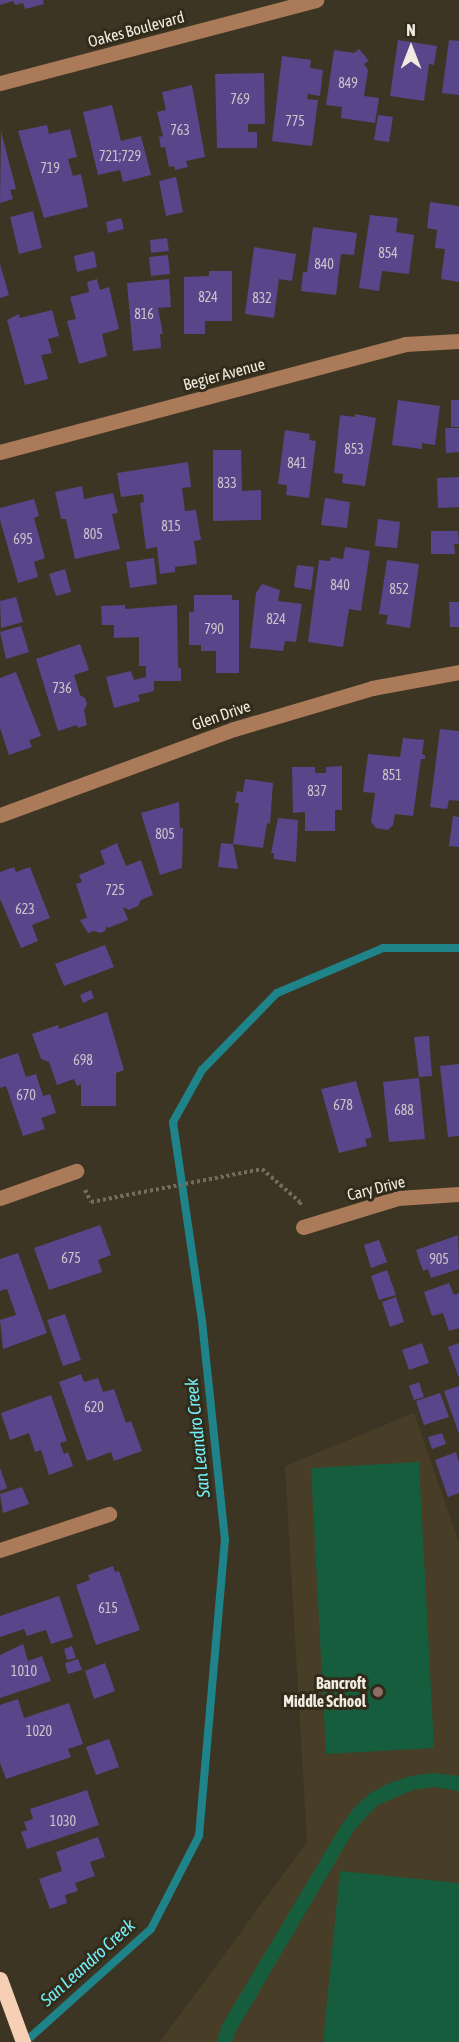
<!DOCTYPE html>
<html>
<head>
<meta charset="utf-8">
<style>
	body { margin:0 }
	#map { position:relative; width:459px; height:2042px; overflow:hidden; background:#3c3524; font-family:"Asap Condensed",sans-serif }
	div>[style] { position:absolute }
	.built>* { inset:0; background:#483d26 }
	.green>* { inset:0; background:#165d3e }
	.stream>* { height:8px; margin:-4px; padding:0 4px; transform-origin:4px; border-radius:4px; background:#1e848a }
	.building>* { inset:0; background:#594589 }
	.path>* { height:4px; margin-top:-2px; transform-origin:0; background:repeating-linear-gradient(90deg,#736d5e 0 3px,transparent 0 6px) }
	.minor>* { height:15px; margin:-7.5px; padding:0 7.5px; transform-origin:7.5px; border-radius:7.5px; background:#ab7b59 }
	.major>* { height:15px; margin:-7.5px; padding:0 7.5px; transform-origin:7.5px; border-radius:7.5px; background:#f7cfb4 }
	.dots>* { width:16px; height:16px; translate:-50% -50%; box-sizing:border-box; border:3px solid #322b1a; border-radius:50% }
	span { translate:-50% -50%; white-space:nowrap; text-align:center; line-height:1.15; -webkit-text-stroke:6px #322b1a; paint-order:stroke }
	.number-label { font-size:14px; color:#cac2cb }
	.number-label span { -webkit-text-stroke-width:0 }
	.street-label { font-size:16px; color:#f0ebe1 }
	.poi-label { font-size:16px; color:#f0ebe1; font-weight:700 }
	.right { translate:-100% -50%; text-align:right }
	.water-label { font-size:18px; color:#72eff8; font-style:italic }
	.north { position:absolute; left:381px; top:18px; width:60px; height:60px; -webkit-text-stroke:4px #322b1a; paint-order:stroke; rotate:0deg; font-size:16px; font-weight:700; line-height:24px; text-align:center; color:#f0ebe1 }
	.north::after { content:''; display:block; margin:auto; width:21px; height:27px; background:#f0ebe1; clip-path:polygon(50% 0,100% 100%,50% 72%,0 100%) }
</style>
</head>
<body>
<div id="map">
	<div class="built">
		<div style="clip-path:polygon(414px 1413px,459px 1543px,459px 2042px,160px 2042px,307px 1842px,285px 1466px)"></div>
	</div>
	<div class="green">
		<div style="clip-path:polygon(419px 1462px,434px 1748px,326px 1754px,311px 1468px)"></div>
		<div style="clip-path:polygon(434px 1773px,459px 1776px,459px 1791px,434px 1787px,413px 1790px,378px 1805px,365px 1818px,353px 1832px,236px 2031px,232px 2042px,217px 2042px,222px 2025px,342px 1824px,354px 1808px,370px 1793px,390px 1783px,410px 1776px)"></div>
		<div style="clip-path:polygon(340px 1871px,459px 1883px,459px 2042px,323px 2042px)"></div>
	</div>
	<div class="stream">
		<div style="left:25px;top:2042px;width:169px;rotate:-41.9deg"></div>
		<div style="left:151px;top:1929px;width:105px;rotate:-62.7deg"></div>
		<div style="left:199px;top:1836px;width:297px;rotate:-85deg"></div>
		<div style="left:225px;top:1540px;width:220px;rotate:-96deg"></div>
		<div style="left:202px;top:1321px;width:201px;rotate:-98.3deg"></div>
		<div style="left:173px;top:1122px;width:60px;rotate:-60.9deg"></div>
		<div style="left:202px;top:1070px;width:107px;rotate:-45.8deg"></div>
		<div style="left:277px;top:993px;width:115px;rotate:-23deg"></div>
		<div style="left:383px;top:948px;width:76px"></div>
	</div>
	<div class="building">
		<div style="clip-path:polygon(0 0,43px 0,44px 4px,25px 9px,23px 3px,15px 5px,13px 1px,0 5px)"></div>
		<div style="clip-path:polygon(398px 40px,437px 46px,434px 65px,429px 64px,424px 101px,390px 96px)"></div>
		<div style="clip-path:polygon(449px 40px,459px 41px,459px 95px,442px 93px)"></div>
		<div style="clip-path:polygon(359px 49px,369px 61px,364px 64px,368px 70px,364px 96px,379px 98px,375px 123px,341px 118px,342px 107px,326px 105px,334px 50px,354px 53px)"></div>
		<div style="clip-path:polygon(282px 56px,311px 60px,310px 68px,323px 70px,320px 96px,308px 94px,307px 99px,318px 100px,312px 146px,272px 141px)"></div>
		<div style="clip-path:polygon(264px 73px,265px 124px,248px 124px,248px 132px,257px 132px,257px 148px,217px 148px,215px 74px)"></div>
		<div style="clip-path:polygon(192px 85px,205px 157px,186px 161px,188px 167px,175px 170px,174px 166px,169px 167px,165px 147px,161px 148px,159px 137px,163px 136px,157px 112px,166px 110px,162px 92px)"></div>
		<div style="clip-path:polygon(112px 105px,121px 141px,141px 136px,151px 175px,123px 182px,120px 170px,98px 175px,83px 112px)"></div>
		<div style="clip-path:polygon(378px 115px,393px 117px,389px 142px,374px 140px)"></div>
		<div style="clip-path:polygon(47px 125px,49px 134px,70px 129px,77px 157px,68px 159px,73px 176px,81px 174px,88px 207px,44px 218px,18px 131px)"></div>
		<div style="clip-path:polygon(1px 131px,16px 189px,10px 190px,13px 199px,0 203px)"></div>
		<div style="clip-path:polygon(176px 177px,183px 212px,166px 216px,159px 181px)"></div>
		<div style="clip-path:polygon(430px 202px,459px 206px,459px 282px,441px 279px,445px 249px,435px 248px,437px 230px,427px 228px)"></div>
		<div style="clip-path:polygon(33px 211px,42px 248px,19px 254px,10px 217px)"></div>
		<div style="clip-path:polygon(370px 215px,398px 218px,396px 232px,414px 235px,409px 274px,382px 271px,379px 291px,359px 288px)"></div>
		<div style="clip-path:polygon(121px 218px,124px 229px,108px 233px,106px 222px)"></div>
		<div style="clip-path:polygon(313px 227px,357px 233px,354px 255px,341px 254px,336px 295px,301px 291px,303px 272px,307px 272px)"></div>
		<div style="clip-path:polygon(167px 238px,169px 251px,151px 253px,150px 240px)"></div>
		<div style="clip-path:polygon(254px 247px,296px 254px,292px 281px,279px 279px,274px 318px,245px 314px)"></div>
		<div style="clip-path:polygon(94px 251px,97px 267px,77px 272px,74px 256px)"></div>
		<div style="clip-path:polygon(168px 255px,170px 274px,151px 276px,149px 257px)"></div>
		<div style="clip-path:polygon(0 264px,9px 295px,0 298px)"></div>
		<div style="clip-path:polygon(209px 271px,232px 271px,232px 321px,205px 321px,205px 334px,184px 334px,184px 277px,209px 276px)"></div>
		<div style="clip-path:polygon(97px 279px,100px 290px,109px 287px,119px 329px,102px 334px,107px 356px,79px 364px,67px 321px,76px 319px,70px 297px,89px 292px,87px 282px)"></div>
		<div style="clip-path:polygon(169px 279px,171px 307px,158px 308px,163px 334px,160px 334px,161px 348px,133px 351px,127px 283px)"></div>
		<div style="clip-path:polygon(52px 310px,59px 336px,48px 339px,52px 353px,41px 355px,48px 379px,25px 385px,7px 320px,19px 314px,20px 318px)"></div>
		<div style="clip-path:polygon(398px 400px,440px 406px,435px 445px,422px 443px,422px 449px,392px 445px)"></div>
		<div style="clip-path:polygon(451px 400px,459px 400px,459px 427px,451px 427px)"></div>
		<div style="clip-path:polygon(355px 414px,376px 418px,365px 486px,342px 483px,343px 474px,334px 473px,340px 415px,355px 417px)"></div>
		<div style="clip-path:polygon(445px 428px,459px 428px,459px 452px,446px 453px)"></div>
		<div style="clip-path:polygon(285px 430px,310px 434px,309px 440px,316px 441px,309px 498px,286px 495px,287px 485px,278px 484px)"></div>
		<div style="clip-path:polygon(213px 450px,241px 450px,242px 491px,261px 490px,261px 520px,213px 521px)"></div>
		<div style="clip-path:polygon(188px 462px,191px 487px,182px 488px,185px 511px,196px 510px,201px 540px,194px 541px,197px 564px,175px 567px,175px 572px,160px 574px,157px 547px,146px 549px,140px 503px,144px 502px,143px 494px,121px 497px,117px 473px)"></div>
		<div style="clip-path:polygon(459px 477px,459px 507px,438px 508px,437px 478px)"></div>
		<div style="clip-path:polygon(82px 486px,84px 499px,113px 493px,118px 513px,112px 514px,120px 549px,75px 559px,66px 519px,61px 519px,55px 492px)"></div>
		<div style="clip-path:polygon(325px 498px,350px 502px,347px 528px,321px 525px)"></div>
		<div style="clip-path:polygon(34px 499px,39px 516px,34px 518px,45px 558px,34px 562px,38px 577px,18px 583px,0 520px,0 508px)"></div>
		<div style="clip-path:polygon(378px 519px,400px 522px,397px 548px,375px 546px)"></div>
		<div style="clip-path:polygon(431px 531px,458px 531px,459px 544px,454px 544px,455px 554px,431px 554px)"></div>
		<div style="clip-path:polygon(345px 547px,370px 551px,361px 611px,349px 609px,343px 647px,308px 642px,319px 560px,330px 561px,331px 557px,343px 559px)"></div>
		<div style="clip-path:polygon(154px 558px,157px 584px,130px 588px,126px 562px)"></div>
		<div style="clip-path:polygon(387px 560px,419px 564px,410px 628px,386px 624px,388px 615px,379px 614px)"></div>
		<div style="clip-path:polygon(297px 565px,314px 567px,311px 590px,294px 587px)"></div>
		<div style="clip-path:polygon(65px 569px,71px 592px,56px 596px,49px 574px)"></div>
		<div style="clip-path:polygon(262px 584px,280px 590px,278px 601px,302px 604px,296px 642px,285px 641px,283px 651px,250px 648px,256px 593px)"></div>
		<div style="clip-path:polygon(194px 595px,232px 595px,232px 600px,239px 600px,239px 673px,216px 673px,216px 651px,201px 651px,201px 645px,189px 645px,189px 612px,194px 612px)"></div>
		<div style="clip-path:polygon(16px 597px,23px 622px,1px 628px,0 601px)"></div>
		<div style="clip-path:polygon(449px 602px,459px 602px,459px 627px,450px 627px)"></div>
		<div style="clip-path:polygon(125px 605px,125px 609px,177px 605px,178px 668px,181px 668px,181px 681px,154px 681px,154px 691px,138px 695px,140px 701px,114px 708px,106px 677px,131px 671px,134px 680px,146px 677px,146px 666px,139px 666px,139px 637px,114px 638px,114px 625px,102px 625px,101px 606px)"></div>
		<div style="clip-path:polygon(21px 626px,29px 652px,6px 659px,0 632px)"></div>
		<div style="clip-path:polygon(80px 644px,89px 670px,74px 675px,80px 695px,85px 698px,87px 704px,84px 710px,87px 725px,78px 728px,77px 725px,58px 731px,36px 659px)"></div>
		<div style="clip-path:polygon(16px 672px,41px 736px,29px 740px,32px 747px,9px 755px,0 728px,0 678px)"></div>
		<div style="clip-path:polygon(440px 729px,459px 731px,459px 801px,449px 800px,447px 809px,430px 807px)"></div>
		<div style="clip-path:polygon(403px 738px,424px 740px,422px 754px,425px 755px,425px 759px,421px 759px,413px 816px,395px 814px,393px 825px,388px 830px,376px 828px,371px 822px,375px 793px,363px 792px,368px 754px,400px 757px)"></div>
		<div style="clip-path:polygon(342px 766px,342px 810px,335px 810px,335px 831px,305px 831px,305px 812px,293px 813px,292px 767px,315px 767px,315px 773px,326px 773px,326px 767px)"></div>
		<div style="clip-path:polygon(245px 779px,273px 783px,270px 824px,267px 823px,263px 848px,233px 844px,239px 803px,235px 803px,237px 791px,243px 792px)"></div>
		<div style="clip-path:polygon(179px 802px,180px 828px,183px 828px,182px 868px,160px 875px,141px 813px)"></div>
		<div style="clip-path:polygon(453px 816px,459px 817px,459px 847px,449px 846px)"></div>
		<div style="clip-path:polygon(278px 818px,298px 820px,296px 862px,274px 859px,274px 853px,271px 853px)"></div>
		<div style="clip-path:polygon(117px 843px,126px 866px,141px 860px,153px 895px,141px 900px,138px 906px,129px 910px,123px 907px,128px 920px,108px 928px,107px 926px,105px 931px,100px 933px,94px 931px,88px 933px,80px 920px,87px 918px,76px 884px,82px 882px,79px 875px,105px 864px,100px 851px)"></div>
		<div style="clip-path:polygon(221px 843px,233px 844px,238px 869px,218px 867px)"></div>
		<div style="clip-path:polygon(14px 867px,16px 872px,30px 867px,50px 918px,32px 925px,38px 941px,21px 948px,0 899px,0 872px)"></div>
		<div style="clip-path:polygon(105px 945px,114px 967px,64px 986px,55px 964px)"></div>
		<div style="clip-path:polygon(91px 990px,94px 998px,83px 1003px,80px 995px)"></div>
		<div style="clip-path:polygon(107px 1012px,124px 1070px,116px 1073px,116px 1106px,81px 1106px,81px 1084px,77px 1086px,74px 1079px,57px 1085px,49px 1062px,41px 1059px,32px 1034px,58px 1025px,59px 1029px)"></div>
		<div style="clip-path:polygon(429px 1036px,432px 1076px,419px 1077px,414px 1037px)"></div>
		<div style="clip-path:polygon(18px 1053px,26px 1077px,36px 1074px,43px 1096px,50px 1094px,56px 1113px,41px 1118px,45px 1129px,23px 1136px,6px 1086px,0 1088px,0 1059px)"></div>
		<div style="clip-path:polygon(459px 1064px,459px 1136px,448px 1137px,440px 1066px)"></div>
		<div style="clip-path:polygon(419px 1078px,425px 1139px,389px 1142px,383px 1082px)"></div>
		<div style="clip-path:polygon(356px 1081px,372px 1137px,365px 1139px,367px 1146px,339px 1153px,321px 1089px)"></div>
		<div style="clip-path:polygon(100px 1225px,111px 1255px,98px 1260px,102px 1272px,49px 1290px,34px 1248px)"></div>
		<div style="clip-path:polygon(458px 1235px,459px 1269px,431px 1278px,428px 1269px,423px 1271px,416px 1250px)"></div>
		<div style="clip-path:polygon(379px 1240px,387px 1262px,371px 1268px,364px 1245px)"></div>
		<div style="clip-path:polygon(18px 1253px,47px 1333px,3px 1349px,0 1320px,16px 1315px,7px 1289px,0 1291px,0 1259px)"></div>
		<div style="clip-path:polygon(387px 1270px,396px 1295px,379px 1300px,371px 1276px)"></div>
		<div style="clip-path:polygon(449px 1283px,454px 1295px,459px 1293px,459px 1328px,449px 1331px,443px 1313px,432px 1316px,424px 1292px)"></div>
		<div style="clip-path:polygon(396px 1297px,404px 1322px,390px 1327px,382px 1302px)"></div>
		<div style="clip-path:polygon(65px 1314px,81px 1360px,63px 1366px,47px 1320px)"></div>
		<div style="clip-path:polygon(422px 1343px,429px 1363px,409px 1370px,402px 1350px)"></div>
		<div style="clip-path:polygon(459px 1343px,459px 1378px,448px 1347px)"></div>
		<div style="clip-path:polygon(81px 1374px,84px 1382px,98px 1378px,103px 1392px,114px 1389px,126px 1423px,131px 1421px,142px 1451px,114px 1461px,111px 1452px,87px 1461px,59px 1382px)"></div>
		<div style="clip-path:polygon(419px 1382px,424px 1397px,414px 1400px,409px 1386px)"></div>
		<div style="clip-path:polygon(459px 1386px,459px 1434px,444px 1391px)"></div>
		<div style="clip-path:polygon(440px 1393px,449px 1417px,424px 1425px,416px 1401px)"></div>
		<div style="clip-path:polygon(51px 1395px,67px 1441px,60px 1443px,64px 1454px,68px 1452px,73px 1466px,49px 1475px,41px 1450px,35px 1452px,29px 1433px,10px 1440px,1px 1413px)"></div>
		<div style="clip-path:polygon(442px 1433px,446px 1444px,432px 1449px,428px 1437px)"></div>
		<div style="clip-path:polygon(456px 1452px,459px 1462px,459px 1493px,448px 1497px,435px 1460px)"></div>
		<div style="clip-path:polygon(0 1468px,7px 1488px,0 1491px)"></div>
		<div style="clip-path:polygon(22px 1487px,29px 1504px,3px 1513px,0 1494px)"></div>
		<div style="clip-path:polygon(113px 1566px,115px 1572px,119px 1571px,140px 1630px,96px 1645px,76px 1585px,90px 1580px,88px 1575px)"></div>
		<div style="clip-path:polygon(59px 1596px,73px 1637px,51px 1644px,46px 1630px,27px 1636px,24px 1629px,0 1637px,0 1616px)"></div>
		<div style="clip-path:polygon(23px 1644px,28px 1661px,42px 1656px,51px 1681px,0 1698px,0 1655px)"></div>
		<div style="clip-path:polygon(72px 1646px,76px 1658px,67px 1660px,64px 1649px)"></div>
		<div style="clip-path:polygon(78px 1659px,82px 1670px,68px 1674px,65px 1663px)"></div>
		<div style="clip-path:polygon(105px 1663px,115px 1691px,94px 1699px,85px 1671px)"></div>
		<div style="clip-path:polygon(18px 1699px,24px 1718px,69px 1703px,83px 1744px,68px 1749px,71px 1757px,6px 1779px,0 1763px,0 1705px)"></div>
		<div style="clip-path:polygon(109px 1739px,119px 1767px,96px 1775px,86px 1747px)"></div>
		<div style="clip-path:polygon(87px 1790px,99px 1825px,27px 1849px,21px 1832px,27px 1830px,24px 1822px,33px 1819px,30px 1809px)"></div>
		<div style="clip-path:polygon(98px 1837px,105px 1857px,90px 1862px,95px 1876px,75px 1883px,78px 1891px,65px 1895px,67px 1903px,50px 1909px,39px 1879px,62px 1871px,56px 1852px)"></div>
	</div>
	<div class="path">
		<div style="left:85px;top:1190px;width:13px;rotate:63deg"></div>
		<div style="left:91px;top:1202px;width:174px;rotate:-10.9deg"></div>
		<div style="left:262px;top:1169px;width:50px;rotate:41deg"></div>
		<div style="left:300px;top:1202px;width:3px;rotate:72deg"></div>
	</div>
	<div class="minor">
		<div style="left:0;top:83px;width:327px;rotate:-14.7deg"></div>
		<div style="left:0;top:452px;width:419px;rotate:-14.9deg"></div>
		<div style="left:405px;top:344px;width:54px;rotate:-3.2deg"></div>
		<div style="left:0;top:815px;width:249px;rotate:-20.2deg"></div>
		<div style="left:234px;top:729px;width:144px;rotate:-16.5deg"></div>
		<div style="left:372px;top:688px;width:88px;rotate:-10.4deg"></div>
		<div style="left:0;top:1198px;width:81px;rotate:-19.6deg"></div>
		<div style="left:303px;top:1227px;width:99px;rotate:-17deg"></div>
		<div style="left:398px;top:1198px;width:61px;rotate:-3.8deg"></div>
		<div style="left:0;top:1550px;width:115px;rotate:-18.3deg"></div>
	</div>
	<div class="major">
		<div style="left:0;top:1979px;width:67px;rotate:69.9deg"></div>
	</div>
	<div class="dots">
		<div style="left:378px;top:1692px;background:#8d6e63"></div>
	</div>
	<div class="number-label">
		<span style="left:348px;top:83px">849</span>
		<span style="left:240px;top:99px">769</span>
		<span style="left:295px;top:121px">775</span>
		<span style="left:180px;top:130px">763</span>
		<span style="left:120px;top:156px">721;729</span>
		<span style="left:50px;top:168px">719</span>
		<span style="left:388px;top:253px">854</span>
		<span style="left:324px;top:264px">840</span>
		<span style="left:208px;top:297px">824</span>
		<span style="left:262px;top:298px">832</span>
		<span style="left:144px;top:314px">816</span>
		<span style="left:354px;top:449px">853</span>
		<span style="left:297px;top:463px">841</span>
		<span style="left:227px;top:483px">833</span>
		<span style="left:171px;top:526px">815</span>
		<span style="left:93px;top:534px">805</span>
		<span style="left:23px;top:539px">695</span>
		<span style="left:340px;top:585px">840</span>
		<span style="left:399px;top:589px">852</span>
		<span style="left:276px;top:619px">824</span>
		<span style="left:214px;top:629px">790</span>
		<span style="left:62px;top:688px">736</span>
		<span style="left:392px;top:775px">851</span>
		<span style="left:317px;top:791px">837</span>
		<span style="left:165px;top:834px">805</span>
		<span style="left:115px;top:890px">725</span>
		<span style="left:25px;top:909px">623</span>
		<span style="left:83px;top:1060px">698</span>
		<span style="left:26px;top:1095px">670</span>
		<span style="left:343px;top:1105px">678</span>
		<span style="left:404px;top:1110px">688</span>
		<span style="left:71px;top:1258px">675</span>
		<span style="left:439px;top:1259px">905</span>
		<span style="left:94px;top:1407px">620</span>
		<span style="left:108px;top:1608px">615</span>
		<span style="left:24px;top:1671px">1010</span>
		<span style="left:39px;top:1731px">1020</span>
		<span style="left:63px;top:1821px">1030</span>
	</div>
	<div class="street-label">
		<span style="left:136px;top:29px;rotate:-15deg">Oakes Boulevard</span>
		<span style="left:224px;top:374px;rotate:-15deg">Begier Avenue</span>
		<span style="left:221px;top:715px;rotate:-19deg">Glen Drive</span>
		<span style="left:376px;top:1188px;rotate:-14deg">Cary Drive</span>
	</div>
	<div class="poi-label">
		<span class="right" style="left:366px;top:1692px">Bancroft<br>Middle School</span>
	</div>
	<div class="water-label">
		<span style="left:198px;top:1438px;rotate:-96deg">San Leandro Creek</span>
		<span style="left:88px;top:1963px;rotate:-42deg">San Leandro Creek</span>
	</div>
	<div class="north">N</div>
</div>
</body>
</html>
